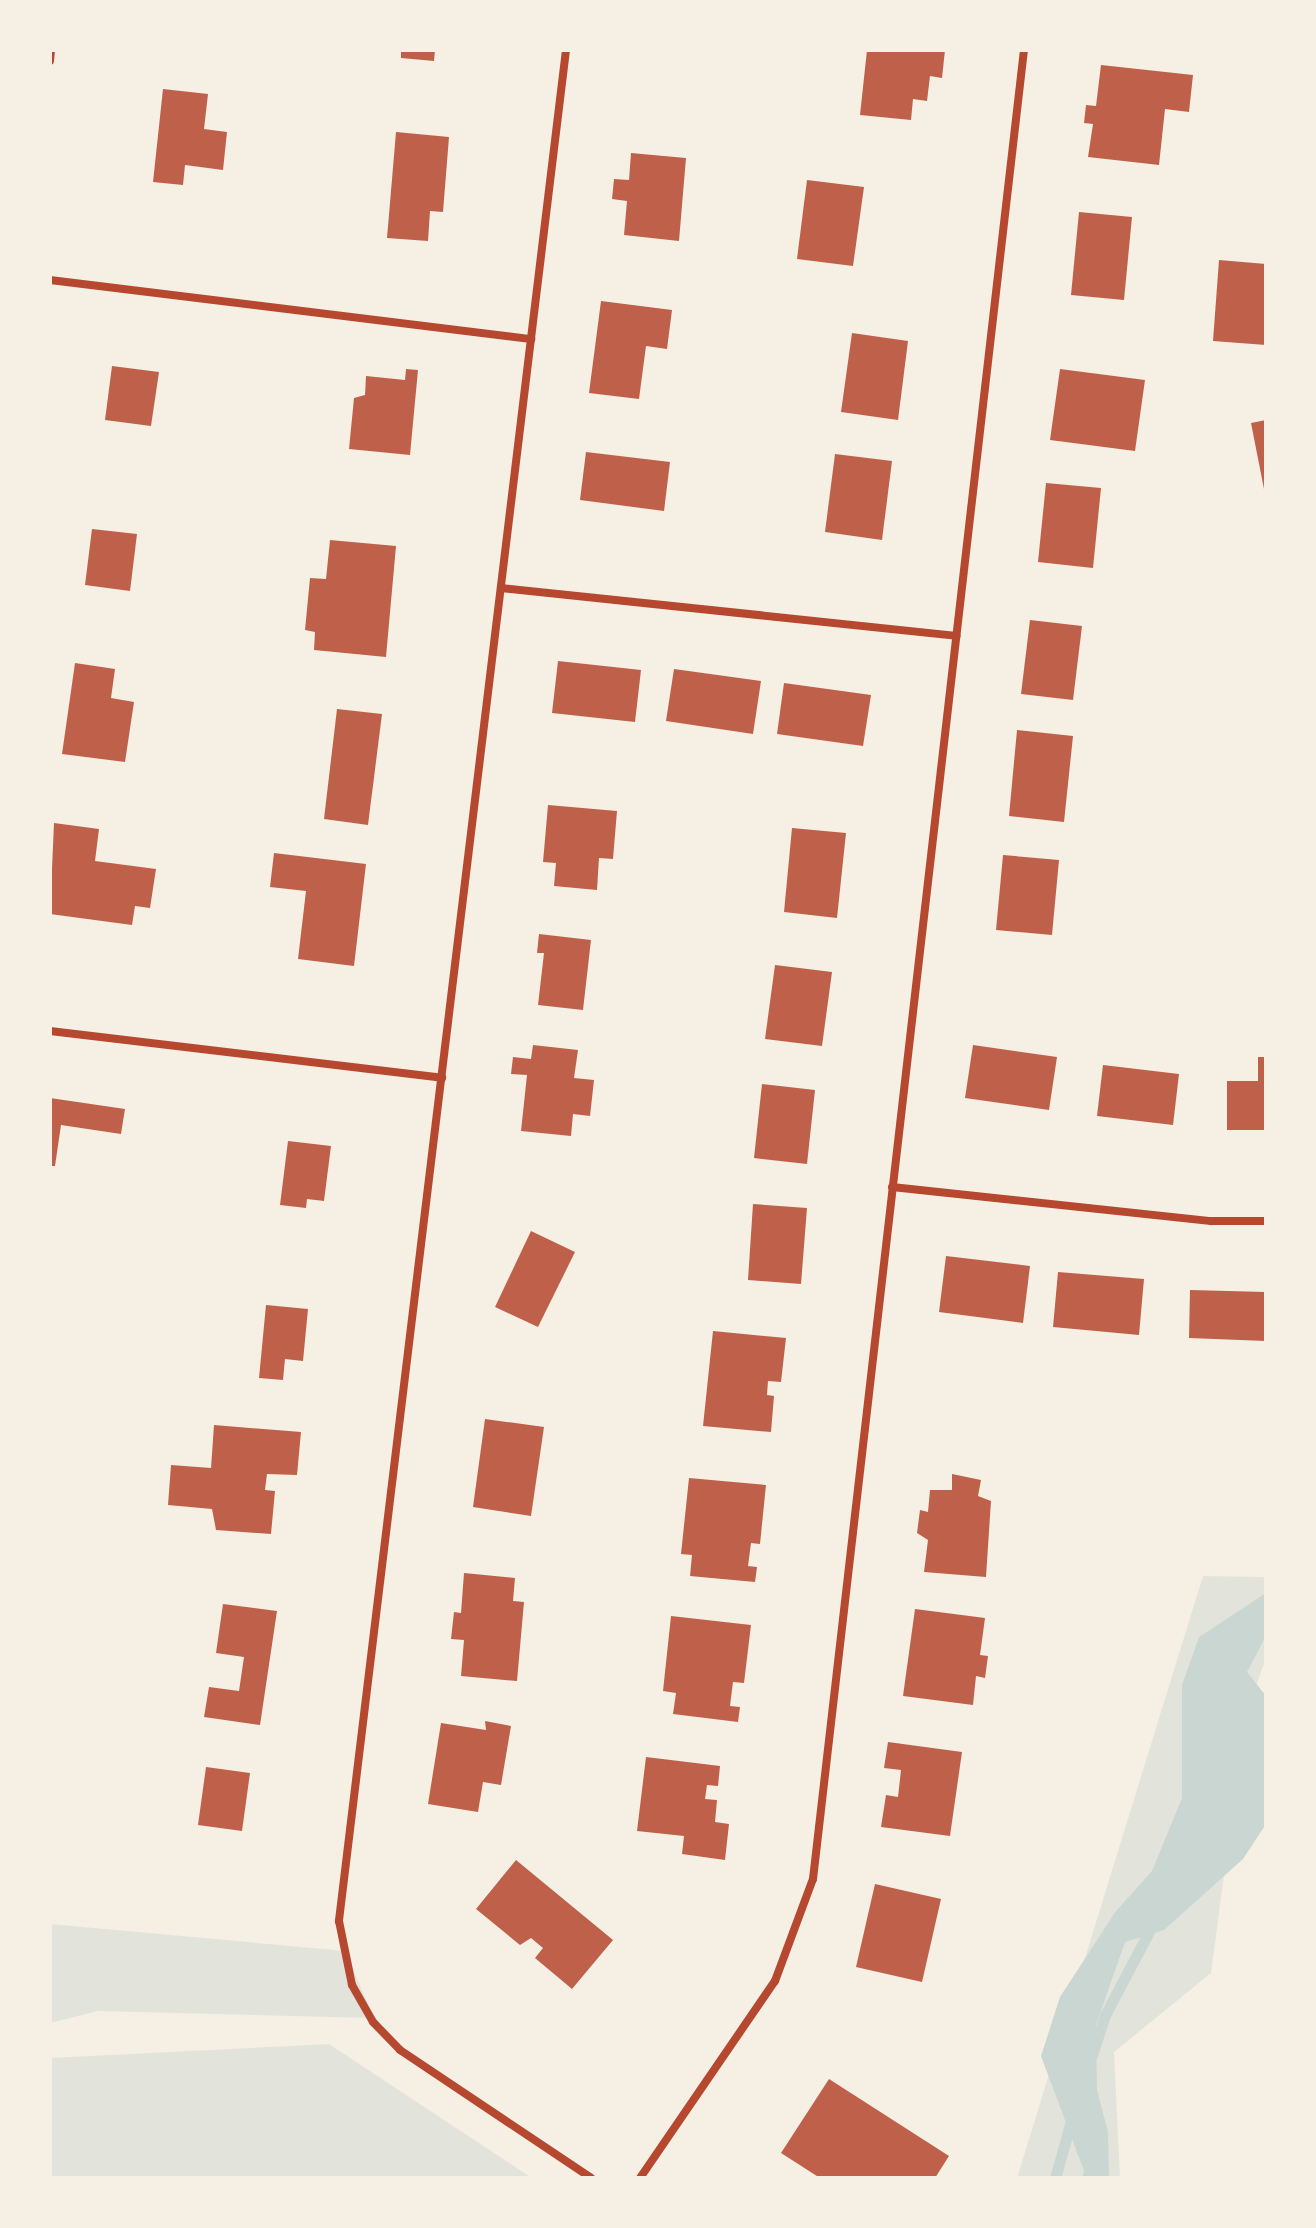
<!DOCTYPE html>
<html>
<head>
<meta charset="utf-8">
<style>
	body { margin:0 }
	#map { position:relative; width:1316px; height:2228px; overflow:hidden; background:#f6efe4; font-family:Helvetica,sans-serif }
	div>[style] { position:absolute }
	.green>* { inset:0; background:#e2e4dc }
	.water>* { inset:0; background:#c9d6d2 }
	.stream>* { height:11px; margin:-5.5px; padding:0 5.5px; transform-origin:5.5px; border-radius:5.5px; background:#c9d6d2 }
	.building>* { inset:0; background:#bf614a }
	.minor>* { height:8px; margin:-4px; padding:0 4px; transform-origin:4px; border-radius:4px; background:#b5482f }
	span { translate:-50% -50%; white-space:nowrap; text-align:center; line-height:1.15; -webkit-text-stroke:7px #f6efe4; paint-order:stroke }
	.frame { position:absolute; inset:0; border:52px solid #f6efe4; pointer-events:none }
</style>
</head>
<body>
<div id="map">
	<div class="green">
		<div style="clip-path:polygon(1203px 1576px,1266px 1577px,1266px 1658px,1245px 1717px,1211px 1973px,1114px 2052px,1120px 2178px,1017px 2178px)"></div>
		<div style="clip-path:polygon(50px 1924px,345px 1951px,374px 2018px,98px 2011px,50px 2023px)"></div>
		<div style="clip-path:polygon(329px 2044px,532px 2178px,50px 2178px,50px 2058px)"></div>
	</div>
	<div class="water">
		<div style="clip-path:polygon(1266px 1593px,1266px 1636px,1247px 1672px,1266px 1696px,1266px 1824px,1243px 1859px,1164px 1930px,1125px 1942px,1096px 2025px,1097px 2090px,1108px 2132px,1109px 2178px,1082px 2178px,1084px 2171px,1041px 2056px,1060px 1997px,1116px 1911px,1152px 1871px,1182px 1798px,1182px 1685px,1199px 1637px)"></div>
	</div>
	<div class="stream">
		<div style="left:1092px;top:2055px;width:42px;rotate:-72deg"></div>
		<div style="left:1105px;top:2015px;width:105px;rotate:-62.2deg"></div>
		<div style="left:1055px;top:2178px;width:59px;rotate:-74.3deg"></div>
	</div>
	<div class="building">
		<div style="clip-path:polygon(401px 50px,435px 50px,434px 61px,401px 58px)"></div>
		<div style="clip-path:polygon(867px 50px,945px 50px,942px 78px,930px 76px,927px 101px,913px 99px,911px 120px,860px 115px)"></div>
		<div style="clip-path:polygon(1101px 65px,1193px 75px,1189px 112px,1165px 109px,1159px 165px,1088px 157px,1093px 124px,1084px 123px,1086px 105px,1096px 106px)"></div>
		<div style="clip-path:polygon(163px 89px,208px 94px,204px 129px,227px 132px,223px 170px,185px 165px,183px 185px,153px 182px)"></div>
		<div style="clip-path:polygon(396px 132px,449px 137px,443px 212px,430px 211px,428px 241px,387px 238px)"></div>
		<div style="clip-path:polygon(631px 153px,686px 158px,679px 241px,624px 235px,627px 201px,612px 199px,614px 179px,629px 180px)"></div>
		<div style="clip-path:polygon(807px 180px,864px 187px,853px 266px,797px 259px)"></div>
		<div style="clip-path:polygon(1079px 212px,1132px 217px,1124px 300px,1071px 295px)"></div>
		<div style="clip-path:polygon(1219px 260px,1266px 264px,1266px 345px,1213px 341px)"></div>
		<div style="clip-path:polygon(601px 301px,672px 310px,667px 349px,646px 346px,639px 399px,589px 393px)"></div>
		<div style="clip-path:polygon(852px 333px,908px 341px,898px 420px,841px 412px)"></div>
		<div style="clip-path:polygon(112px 366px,159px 372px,151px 426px,105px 420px)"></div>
		<div style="clip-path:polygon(406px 369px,418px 370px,410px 455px,349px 449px,354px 398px,365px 395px,366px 376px,405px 380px)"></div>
		<div style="clip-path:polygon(1060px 369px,1145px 380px,1135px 451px,1050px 440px)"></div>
		<div style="clip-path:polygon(1266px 420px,1266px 493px,1265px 494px,1251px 423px)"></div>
		<div style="clip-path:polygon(586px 452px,670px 462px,664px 511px,580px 500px)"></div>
		<div style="clip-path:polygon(835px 454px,892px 461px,882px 540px,825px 532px)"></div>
		<div style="clip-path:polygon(1046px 483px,1101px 488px,1093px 568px,1038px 562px)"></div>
		<div style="clip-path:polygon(92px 529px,137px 534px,130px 591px,85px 585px)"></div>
		<div style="clip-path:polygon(330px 540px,396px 546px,386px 657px,314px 650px,315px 632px,305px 630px,310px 578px,326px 579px)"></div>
		<div style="clip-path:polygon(1030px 620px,1082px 626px,1073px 700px,1021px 694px)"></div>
		<div style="clip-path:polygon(558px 661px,641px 670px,635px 722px,552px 713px)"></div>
		<div style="clip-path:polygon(75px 663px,115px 669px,111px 698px,134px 702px,125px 762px,62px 754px)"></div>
		<div style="clip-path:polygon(674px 669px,761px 681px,753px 734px,666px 721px)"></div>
		<div style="clip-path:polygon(784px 683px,871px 695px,863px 746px,777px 734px)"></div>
		<div style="clip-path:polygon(337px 709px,382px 714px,368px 825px,324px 819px)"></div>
		<div style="clip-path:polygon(1017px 730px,1073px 736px,1064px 822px,1009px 816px)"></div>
		<div style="clip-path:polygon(548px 805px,617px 811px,613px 859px,599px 858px,597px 890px,554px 886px,556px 863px,543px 862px)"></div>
		<div style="clip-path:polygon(54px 823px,99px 829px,95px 861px,156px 869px,150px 908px,135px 906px,132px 925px,50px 914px)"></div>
		<div style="clip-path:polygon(792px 828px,846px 833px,837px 918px,784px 912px)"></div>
		<div style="clip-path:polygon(274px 853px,366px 864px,354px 966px,298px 959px,306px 891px,270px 887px)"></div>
		<div style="clip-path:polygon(1003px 855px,1059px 860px,1052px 935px,996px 930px)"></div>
		<div style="clip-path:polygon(539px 934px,591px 940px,583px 1010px,538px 1005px,544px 953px,537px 953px)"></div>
		<div style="clip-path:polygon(775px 965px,832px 972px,822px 1046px,765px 1039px)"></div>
		<div style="clip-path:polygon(533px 1045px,578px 1050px,574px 1078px,594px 1080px,590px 1116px,573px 1114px,571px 1136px,521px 1131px,527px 1075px,511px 1074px,513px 1057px,531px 1059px)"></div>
		<div style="clip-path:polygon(973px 1045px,1057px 1057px,1049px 1110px,965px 1098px)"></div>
		<div style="clip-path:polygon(1258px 1057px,1266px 1057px,1266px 1130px,1227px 1130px,1227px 1081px,1258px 1081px)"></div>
		<div style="clip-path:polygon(1103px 1065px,1179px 1074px,1173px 1125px,1097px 1116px)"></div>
		<div style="clip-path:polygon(762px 1084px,815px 1090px,807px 1164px,754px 1158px)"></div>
		<div style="clip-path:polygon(50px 1098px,125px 1109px,121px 1134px,61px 1125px,55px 1166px,50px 1166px)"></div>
		<div style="clip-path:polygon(288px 1141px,331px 1146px,324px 1201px,307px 1199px,306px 1208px,280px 1205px)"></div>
		<div style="clip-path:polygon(753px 1204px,807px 1208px,801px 1284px,748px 1280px)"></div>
		<div style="clip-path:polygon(531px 1231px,575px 1252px,538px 1327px,495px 1307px)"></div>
		<div style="clip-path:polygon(946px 1256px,1030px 1266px,1023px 1323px,939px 1312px)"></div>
		<div style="clip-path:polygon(1058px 1272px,1144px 1279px,1139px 1335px,1053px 1327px)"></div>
		<div style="clip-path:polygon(1190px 1290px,1266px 1292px,1266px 1341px,1189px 1338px)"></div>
		<div style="clip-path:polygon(266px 1305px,308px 1309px,303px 1361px,285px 1359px,283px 1380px,259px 1378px)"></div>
		<div style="clip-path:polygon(713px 1331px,786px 1338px,781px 1382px,768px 1381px,767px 1395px,774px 1396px,771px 1432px,703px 1426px)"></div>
		<div style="clip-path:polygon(485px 1419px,544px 1427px,531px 1516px,473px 1507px)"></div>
		<div style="clip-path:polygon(214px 1425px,301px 1432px,297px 1475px,267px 1474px,265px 1490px,275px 1491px,271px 1534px,216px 1530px,212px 1509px,168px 1505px,171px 1465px,211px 1468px)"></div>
		<div style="clip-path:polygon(952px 1474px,981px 1480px,978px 1496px,991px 1501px,986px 1577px,924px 1572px,928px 1540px,917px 1533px,920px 1510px,928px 1512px,930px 1490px,952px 1490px)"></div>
		<div style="clip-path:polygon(689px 1478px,766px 1485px,760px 1544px,751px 1543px,748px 1566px,757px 1567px,755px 1582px,690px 1576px,692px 1555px,681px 1554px)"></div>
		<div style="clip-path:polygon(464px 1573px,515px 1578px,513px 1601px,524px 1602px,517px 1681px,461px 1676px,464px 1640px,451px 1639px,454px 1612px,461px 1613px)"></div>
		<div style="clip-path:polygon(223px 1604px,277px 1611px,260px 1725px,204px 1717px,209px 1687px,239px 1691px,244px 1657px,216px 1653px)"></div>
		<div style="clip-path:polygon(915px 1609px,985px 1618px,980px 1655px,988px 1656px,985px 1678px,976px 1676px,973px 1705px,903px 1696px)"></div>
		<div style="clip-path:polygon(671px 1616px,751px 1625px,744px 1683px,733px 1682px,730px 1706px,740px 1707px,738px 1722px,673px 1714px,676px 1693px,663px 1691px)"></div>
		<div style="clip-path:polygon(485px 1721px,511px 1726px,501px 1785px,483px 1782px,478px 1812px,428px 1804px,441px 1723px,486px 1730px)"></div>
		<div style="clip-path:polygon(888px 1742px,962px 1752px,950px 1836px,881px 1827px,886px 1795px,898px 1797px,901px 1770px,884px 1768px)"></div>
		<div style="clip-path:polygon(646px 1757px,720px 1766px,718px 1786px,707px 1785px,705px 1799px,717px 1800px,715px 1822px,729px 1824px,725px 1860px,682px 1854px,684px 1836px,637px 1831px)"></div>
		<div style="clip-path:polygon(206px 1767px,250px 1773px,242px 1831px,198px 1825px)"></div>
		<div style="clip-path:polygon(516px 1860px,613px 1940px,572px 1989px,535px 1958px,543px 1948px,531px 1938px,520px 1945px,476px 1909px)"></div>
		<div style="clip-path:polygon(875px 1884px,941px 1899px,922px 1982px,856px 1967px)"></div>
		<div style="clip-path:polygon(829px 2079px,949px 2156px,935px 2178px,820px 2178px,781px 2153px)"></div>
	</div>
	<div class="minor">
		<div style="left:566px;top:50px;width:1885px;rotate:96.92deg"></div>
		<div style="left:339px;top:1921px;width:65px;rotate:78.5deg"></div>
		<div style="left:352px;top:1985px;width:43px;rotate:60.4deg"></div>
		<div style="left:373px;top:2022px;width:39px;rotate:46deg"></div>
		<div style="left:400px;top:2050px;width:230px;rotate:33.8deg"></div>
		<div style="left:50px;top:61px;width:11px;rotate:-85deg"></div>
		<div style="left:50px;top:280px;width:485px;rotate:7deg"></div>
		<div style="left:501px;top:588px;width:458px;rotate:6deg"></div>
		<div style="left:50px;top:1031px;width:395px;rotate:6.8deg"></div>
		<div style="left:892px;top:1187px;width:321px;rotate:6.1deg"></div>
		<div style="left:1211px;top:1221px;width:55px"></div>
		<div style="left:640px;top:2178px;width:239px;rotate:-55.6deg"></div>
		<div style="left:775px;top:1981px;width:109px;rotate:-69.6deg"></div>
		<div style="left:813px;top:1879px;width:1841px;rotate:-83.42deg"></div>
	</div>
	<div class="frame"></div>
</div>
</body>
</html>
